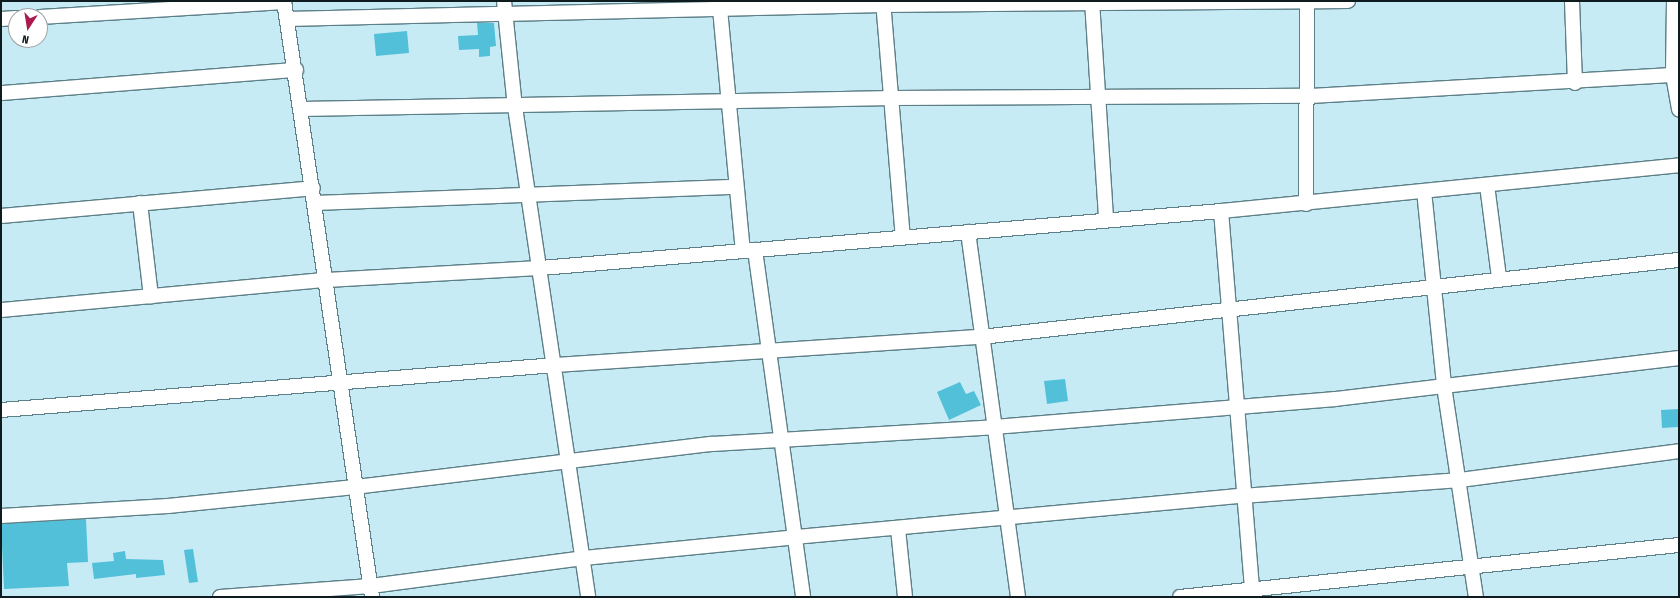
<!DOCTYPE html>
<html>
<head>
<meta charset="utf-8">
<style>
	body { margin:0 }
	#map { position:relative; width:1680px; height:598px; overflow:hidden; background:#c7ebf5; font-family:"Fira Sans Condensed",sans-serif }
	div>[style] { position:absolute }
	.building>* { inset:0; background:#53c0da }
	.roads { filter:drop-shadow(1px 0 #5d7f87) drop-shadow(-1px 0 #5d7f87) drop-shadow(0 1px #5d7f87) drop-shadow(0 -1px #5d7f87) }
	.street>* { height:14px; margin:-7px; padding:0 7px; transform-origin:7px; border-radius:7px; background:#fff }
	span { translate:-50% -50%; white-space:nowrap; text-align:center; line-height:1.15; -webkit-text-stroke:3px #fff; paint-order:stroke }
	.frame { position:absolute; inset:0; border:2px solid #0e1c1f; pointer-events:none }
	.north { position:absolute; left:8px; top:8px; width:40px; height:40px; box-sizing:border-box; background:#fff; border:1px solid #9fa4a5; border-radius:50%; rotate:192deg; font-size:11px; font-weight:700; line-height:16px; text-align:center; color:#0e1c1f }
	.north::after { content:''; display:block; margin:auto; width:14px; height:18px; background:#ab194f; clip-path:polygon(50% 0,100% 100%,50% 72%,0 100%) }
</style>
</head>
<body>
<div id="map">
	<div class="building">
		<div style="clip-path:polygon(477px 23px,494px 23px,496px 46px,490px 47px,490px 56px,479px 57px,479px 49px,459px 50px,458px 36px,478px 35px)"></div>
		<div style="clip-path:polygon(407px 31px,409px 53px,376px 56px,374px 34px)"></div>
		<div style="clip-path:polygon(1065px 379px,1068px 401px,1047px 404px,1044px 381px)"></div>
		<div style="clip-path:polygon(960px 382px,966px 394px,974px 391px,981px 405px,949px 420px,937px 392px)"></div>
		<div style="clip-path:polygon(1679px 409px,1679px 427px,1662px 428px,1661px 410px)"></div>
		<div style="clip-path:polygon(86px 519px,88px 562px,67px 563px,69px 586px,4px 589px,1px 524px)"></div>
		<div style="clip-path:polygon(193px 549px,198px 582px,189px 583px,184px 550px)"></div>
		<div style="clip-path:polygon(125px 551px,126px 559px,163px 560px,165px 575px,136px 578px,136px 574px,94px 579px,92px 563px,114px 561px,113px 553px)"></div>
	</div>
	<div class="roads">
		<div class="street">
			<div style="left:284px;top:1px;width:602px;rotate:81.6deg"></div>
			<div style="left:504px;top:1px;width:107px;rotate:84.1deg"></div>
			<div style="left:515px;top:107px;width:495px;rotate:81.5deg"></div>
			<div style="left:883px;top:1px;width:237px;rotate:85.2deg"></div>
			<div style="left:1092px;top:1px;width:219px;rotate:86.3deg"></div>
			<div style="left:1572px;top:1px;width:82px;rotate:87.9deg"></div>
			<div style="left:1674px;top:1px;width:74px;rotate:90.8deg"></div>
			<div style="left:1673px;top:75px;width:35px;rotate:80deg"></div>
			<div style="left:720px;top:9px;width:243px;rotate:84.6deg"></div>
			<div style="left:40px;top:17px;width:245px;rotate:-3.5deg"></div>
			<div style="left:1px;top:19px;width:15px;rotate:-4deg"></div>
			<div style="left:287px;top:19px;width:596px;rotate:-1.35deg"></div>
			<div style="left:883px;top:5px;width:465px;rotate:-0.5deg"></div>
			<div style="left:1px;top:93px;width:296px;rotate:-4.5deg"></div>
			<div style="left:301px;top:109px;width:592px;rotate:-1.06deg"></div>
			<div style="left:893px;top:98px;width:416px;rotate:-0.3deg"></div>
			<div style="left:1309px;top:96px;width:365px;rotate:-3.3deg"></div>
			<div style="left:1487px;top:185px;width:93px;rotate:82.6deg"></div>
			<div style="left:1424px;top:191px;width:196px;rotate:84.1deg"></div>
			<div style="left:1444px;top:386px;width:213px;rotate:81.4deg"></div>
			<div style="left:140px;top:203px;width:94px;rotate:83.3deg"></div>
			<div style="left:315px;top:203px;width:421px;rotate:-2.2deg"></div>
			<div style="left:1306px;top:204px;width:203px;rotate:-89.7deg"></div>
			<div style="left:1221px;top:211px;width:387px;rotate:85.3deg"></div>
			<div style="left:1px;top:216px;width:313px;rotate:-5.1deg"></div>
			<div style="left:968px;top:232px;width:368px;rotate:82.2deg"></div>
			<div style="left:755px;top:250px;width:350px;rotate:82.1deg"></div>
			<div style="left:1px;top:310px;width:325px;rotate:-5.3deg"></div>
			<div style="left:325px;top:280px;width:216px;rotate:-3.2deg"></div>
			<div style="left:541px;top:268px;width:682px;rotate:-4.79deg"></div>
			<div style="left:1221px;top:211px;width:460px;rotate:-5.7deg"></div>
			<div style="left:1px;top:410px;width:556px;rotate:-4.64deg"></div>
			<div style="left:555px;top:365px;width:427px;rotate:-3.8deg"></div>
			<div style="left:981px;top:337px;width:702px;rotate:-6.3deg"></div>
			<div style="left:1px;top:516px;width:167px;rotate:-3.4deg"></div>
			<div style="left:168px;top:506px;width:188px;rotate:-5.8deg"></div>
			<div style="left:355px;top:487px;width:359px;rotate:-6.9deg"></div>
			<div style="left:711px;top:444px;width:285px;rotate:-3.4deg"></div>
			<div style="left:995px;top:427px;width:341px;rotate:-4.7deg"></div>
			<div style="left:1335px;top:399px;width:346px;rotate:-6.8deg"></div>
			<div style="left:898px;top:529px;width:68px;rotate:84.1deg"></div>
			<div style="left:220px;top:597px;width:151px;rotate:-4.2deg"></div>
			<div style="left:371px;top:586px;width:214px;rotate:-7.5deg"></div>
			<div style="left:583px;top:558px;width:214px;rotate:-5.6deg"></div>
			<div style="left:796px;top:537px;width:448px;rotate:-5.3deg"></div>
			<div style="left:1242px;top:496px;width:219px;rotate:-4.2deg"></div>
			<div style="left:1460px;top:480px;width:221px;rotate:-7.5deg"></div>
			<div style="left:1180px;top:597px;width:502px;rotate:-5.95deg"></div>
		</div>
	</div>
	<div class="frame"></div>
	<div class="north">N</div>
</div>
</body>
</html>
